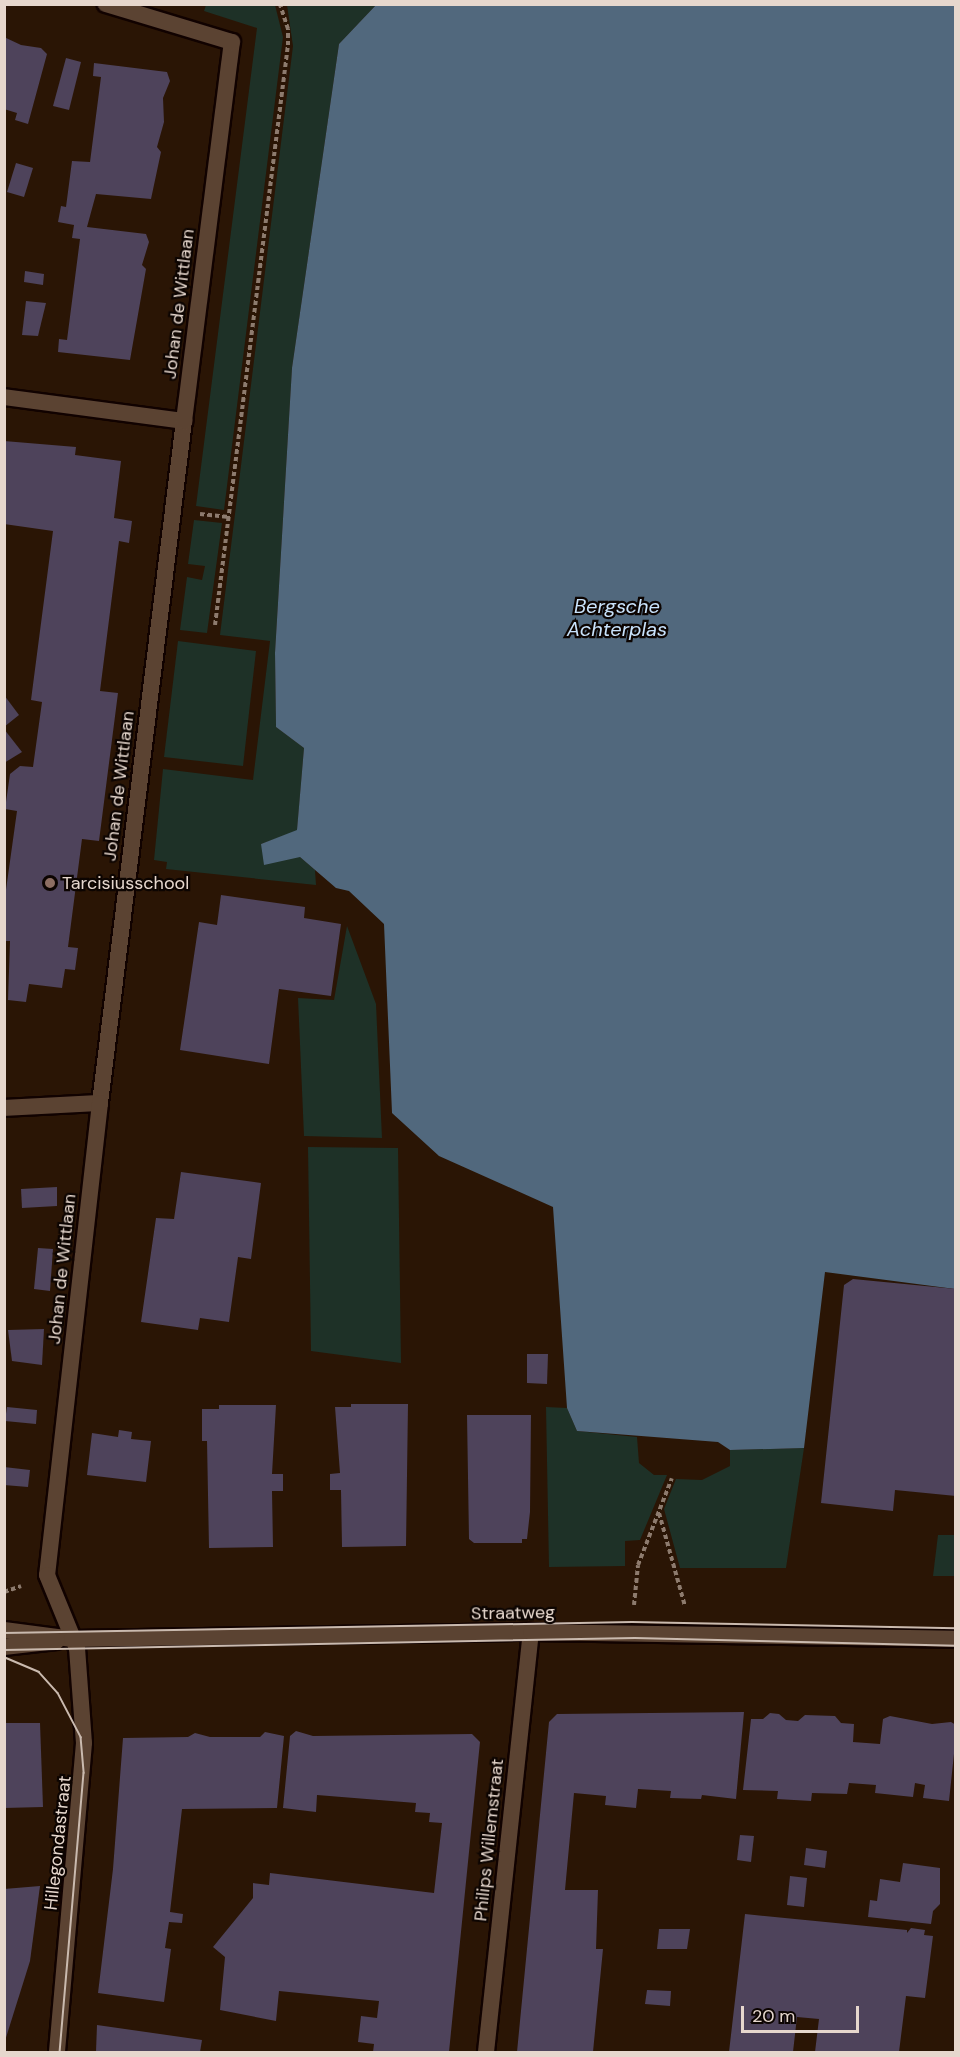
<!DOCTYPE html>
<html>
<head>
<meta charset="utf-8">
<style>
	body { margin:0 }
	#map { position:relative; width:960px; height:2057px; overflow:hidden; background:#2a1505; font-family:"DM Sans",sans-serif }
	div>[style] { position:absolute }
	.green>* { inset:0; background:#1e3127 }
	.water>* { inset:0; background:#51687d }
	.building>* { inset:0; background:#4e435b }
	.path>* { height:4px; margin-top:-2px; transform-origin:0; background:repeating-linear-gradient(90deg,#8d7b6e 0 4.5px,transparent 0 7.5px) }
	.roads { filter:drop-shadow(2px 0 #110200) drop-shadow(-2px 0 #110200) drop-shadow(0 2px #110200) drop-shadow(0 -2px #110200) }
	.pedestrian>* { height:16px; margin:-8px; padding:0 8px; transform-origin:8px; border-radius:8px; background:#5b4332 }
	.minor>* { height:16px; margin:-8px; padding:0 8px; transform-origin:8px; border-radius:8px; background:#5b4332 }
	.tertiary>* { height:16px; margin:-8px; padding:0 8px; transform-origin:8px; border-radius:8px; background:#5b4332 }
	.tram>* { height:1.5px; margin:-0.75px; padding:0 0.75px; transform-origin:0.75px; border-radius:0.75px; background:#cabaaf }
	.dots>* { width:16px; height:16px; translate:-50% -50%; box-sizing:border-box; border:3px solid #0c0401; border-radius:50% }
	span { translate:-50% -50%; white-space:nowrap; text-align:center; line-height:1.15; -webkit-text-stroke:4.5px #0c0401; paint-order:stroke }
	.street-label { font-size:18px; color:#e6d7cd }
	.poi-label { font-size:18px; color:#e6d7cd }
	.left { translate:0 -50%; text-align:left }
	.water-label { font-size:20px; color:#c9e3fc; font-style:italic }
	.frame { position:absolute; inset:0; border:6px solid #e6d7cd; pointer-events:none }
	.scale { position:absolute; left:741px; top:2006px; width:118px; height:27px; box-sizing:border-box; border:3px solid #e6d7cd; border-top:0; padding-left:8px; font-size:18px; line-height:21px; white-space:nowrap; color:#e6d7cd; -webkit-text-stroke:4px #0c0401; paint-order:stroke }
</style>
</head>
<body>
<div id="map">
	<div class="green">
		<div style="clip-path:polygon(206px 5px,275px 5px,283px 37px,224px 510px,196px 506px,257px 28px,204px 11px)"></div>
		<div style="clip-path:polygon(287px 5px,376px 5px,339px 44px,292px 368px,275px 653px,276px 727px,304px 748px,297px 831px,261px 844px,300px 857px,315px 870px,316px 885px,166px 869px,167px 862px,154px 860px,163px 769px,253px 780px,270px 641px,220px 635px,293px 46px)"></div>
		<div style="clip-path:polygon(194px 520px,222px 523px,207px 633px,180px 630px,187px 577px,202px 580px,205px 566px,188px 564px)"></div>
		<div style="clip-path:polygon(178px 641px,256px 651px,243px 766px,164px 757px)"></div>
		<div style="clip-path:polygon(347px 926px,376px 1004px,382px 1138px,304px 1136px,298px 998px,334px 1000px)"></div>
		<div style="clip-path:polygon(308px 1147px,398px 1148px,401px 1363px,311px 1351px)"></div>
		<div style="clip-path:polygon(546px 1407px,567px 1408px,577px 1431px,637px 1437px,639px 1463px,654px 1475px,667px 1475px,640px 1540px,625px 1541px,625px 1566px,549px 1567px)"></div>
		<div style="clip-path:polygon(804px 1448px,786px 1568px,680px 1568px,664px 1509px,676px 1479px,702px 1480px,730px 1466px,730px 1450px)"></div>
		<div style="clip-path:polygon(938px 1535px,955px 1535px,955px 1576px,933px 1576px)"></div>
	</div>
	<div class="water">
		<div style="clip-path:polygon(376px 5px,955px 5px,955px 1289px,825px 1272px,804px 1448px,730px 1450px,718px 1442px,577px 1431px,567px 1408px,553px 1207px,439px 1156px,392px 1113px,384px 924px,349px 891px,336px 888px,300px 857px,264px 865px,261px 844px,297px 830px,304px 748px,276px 727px,275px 653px,292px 368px,339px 44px)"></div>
	</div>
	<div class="building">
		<div style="clip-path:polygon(4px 37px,21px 45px,41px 48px,47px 54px,28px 124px,15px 120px,17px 113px,4px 109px)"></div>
		<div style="clip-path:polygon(66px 58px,81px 62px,69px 110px,53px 106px)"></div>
		<div style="clip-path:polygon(94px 63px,167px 72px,170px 81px,163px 98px,164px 122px,157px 147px,161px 152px,151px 199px,96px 194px,87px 227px,146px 234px,149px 242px,142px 265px,146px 269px,130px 360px,58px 352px,59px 339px,67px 340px,80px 239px,72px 238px,74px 225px,58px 222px,61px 206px,66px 207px,72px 161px,90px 162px,101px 77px,93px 76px)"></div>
		<div style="clip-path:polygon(16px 163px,33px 168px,24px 197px,7px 192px)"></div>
		<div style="clip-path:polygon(25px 271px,44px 274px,43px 285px,24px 282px)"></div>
		<div style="clip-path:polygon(26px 301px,46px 303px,38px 336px,22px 335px)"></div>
		<div style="clip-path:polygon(4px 441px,76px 447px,75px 455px,121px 461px,114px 518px,132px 521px,129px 543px,119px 541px,100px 691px,118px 693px,99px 841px,82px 839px,68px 947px,78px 948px,75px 970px,65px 969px,62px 988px,29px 984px,26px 1002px,8px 1000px,10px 941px,4px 941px,4px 904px,17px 811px,5px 809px,10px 774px,20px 766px,33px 767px,42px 702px,31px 700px,53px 531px,4px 524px)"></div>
		<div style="clip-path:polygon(4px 695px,19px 715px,4px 727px)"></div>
		<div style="clip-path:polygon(4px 729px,22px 752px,4px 763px)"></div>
		<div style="clip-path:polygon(221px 895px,305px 907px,304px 918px,341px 924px,331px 996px,279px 989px,269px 1064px,180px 1050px,199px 922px,217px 925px)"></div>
		<div style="clip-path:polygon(181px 1172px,261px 1183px,251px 1259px,238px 1257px,229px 1322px,200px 1318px,198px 1330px,141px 1322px,156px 1218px,174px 1219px)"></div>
		<div style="clip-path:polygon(57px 1187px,57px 1206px,22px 1208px,21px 1189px)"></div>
		<div style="clip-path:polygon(38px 1248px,53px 1249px,50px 1291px,34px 1289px)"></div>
		<div style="clip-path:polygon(853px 1279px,956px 1289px,956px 1496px,895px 1490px,893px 1511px,821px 1503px,844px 1285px)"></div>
		<div style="clip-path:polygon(44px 1329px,42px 1365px,12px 1361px,8px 1330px)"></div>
		<div style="clip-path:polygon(527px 1354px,548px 1354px,547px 1384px,527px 1383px)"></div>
		<div style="clip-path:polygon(351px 1404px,408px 1404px,406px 1546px,342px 1547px,341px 1490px,330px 1490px,330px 1474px,340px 1473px,335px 1407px,351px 1407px)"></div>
		<div style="clip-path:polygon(219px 1405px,276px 1405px,272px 1474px,283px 1474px,283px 1491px,272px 1491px,273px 1547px,209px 1548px,207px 1441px,202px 1441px,202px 1409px,219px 1409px)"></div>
		<div style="clip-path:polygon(7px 1407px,37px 1410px,36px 1424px,5px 1421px)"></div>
		<div style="clip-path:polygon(467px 1415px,531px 1415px,530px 1512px,527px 1539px,522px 1539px,522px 1543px,474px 1543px,469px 1539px)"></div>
		<div style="clip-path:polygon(119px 1430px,132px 1432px,131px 1439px,151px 1441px,146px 1482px,87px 1475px,92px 1433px,118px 1437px)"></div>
		<div style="clip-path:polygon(4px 1467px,30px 1470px,28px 1487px,4px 1485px)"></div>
		<div style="clip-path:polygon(744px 1712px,736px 1799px,702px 1795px,701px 1799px,670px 1798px,671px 1791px,638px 1789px,636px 1808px,605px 1805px,606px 1796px,574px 1793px,565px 1890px,598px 1890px,596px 1949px,603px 1949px,593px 2052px,517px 2052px,549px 1722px,557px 1714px)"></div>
		<div style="clip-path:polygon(770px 1713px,779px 1714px,786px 1720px,798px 1721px,805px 1715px,835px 1716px,841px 1723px,854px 1724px,853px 1742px,880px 1744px,883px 1719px,890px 1716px,932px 1724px,951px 1722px,956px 1725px,956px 1735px,949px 1801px,923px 1798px,925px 1785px,915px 1783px,913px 1797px,875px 1793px,876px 1785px,849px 1783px,847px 1794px,812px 1793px,811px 1801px,777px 1799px,778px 1791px,743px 1790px,751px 1719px,763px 1719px)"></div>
		<div style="clip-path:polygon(4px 1723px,40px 1723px,43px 1807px,4px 1808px)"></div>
		<div style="clip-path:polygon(296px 1731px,313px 1736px,472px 1734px,480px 1742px,449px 2052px,373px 2052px,374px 2044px,358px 2042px,361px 2016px,377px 2018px,379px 2001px,279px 1991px,276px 2021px,220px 2010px,225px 1957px,213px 1947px,253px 1898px,253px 1883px,269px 1885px,270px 1873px,434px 1893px,442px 1823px,429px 1822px,430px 1813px,415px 1812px,416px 1803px,317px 1795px,316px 1812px,283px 1808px,290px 1736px)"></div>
		<div style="clip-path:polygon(265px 1732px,284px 1736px,277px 1808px,182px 1809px,170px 1912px,183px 1914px,182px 1923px,169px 1922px,165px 1948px,171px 1949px,164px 2002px,98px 1993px,113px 1869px,123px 1738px,188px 1737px,195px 1733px,210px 1737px,260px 1737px)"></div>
		<div style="clip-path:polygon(740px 1835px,754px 1836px,751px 1862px,737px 1860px)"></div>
		<div style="clip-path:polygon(806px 1848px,827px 1851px,825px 1868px,804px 1865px)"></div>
		<div style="clip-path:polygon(903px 1863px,940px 1868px,940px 1904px,933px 1911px,931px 1924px,868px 1917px,870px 1900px,877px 1901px,880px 1879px,900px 1882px)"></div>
		<div style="clip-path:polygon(790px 1876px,807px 1878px,804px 1907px,787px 1905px)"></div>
		<div style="clip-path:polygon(40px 1886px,30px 1961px,4px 2044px,4px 1889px)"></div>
		<div style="clip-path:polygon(745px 1914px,907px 1930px,907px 1933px,911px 1928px,925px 1930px,924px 1935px,933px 1936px,925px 1998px,906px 1996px,899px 2052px,815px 2052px,819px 2019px,797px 2017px,793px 2052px,729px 2052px)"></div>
		<div style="clip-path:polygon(659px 1929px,690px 1929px,687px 1949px,657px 1949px)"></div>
		<div style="clip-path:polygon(647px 1990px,671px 1991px,670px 2006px,645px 2004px)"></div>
		<div style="clip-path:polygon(97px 2025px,202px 2040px,200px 2052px,96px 2052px)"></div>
	</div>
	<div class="path">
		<div style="left:200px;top:514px;width:29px;rotate:6deg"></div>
		<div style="left:215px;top:625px;width:585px;rotate:-82.83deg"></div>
		<div style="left:288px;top:45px;width:16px;rotate:-90deg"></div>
		<div style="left:288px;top:29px;width:26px;rotate:-108deg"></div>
		<div style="left:659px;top:1513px;width:97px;rotate:74.4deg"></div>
		<div style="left:4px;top:1592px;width:18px;rotate:-19deg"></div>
		<div style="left:634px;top:1605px;width:40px;rotate:-84.3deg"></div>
		<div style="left:638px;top:1565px;width:93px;rotate:-68.7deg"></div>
	</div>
	<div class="roads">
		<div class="pedestrian">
			<div style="left:100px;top:1103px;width:687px;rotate:-82.98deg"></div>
		</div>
		<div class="minor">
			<div style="left:4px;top:397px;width:182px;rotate:7.6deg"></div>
			<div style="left:184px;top:421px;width:382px;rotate:-82.8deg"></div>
			<div style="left:232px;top:42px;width:132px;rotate:-163.2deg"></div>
			<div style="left:4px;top:1108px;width:96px;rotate:-3deg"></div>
			<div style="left:100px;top:1103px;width:475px;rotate:96.4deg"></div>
			<div style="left:47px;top:1575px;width:79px;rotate:67.7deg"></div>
			<div style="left:77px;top:1648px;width:95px;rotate:85.8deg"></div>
			<div style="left:84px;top:1743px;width:310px;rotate:95deg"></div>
			<div style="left:486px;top:2052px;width:422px;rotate:-83.9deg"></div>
		</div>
		<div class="tertiary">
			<div style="left:4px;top:1630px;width:69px;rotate:7.5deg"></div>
			<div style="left:72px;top:1639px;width:459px;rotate:-0.9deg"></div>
			<div style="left:531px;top:1632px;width:425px;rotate:0.9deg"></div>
			<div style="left:4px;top:1647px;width:53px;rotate:-6.5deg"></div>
		</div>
	</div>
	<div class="tram">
		<div style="left:4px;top:1633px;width:628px;rotate:-1deg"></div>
		<div style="left:632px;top:1622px;width:324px;rotate:1.1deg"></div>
		<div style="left:4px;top:1650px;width:631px;rotate:-1.09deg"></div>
		<div style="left:635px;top:1638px;width:321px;rotate:1.4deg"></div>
		<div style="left:4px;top:1657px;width:38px;rotate:23deg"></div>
		<div style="left:39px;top:1672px;width:28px;rotate:48deg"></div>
		<div style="left:58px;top:1693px;width:50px;rotate:62.4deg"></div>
		<div style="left:81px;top:1737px;width:36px;rotate:85deg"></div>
		<div style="left:84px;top:1773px;width:280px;rotate:94.9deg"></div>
	</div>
	<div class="dots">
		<div style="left:50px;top:883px;background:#8d6e63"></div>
	</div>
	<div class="street-label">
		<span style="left:179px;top:304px;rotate:-83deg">Johan de Wittlaan</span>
		<span style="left:119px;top:786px;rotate:-83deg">Johan de Wittlaan</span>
		<span style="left:62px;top:1269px;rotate:-84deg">Johan de Wittlaan</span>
		<span style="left:513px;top:1613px;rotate:-1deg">Straatweg</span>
		<span style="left:489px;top:1840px;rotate:-84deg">Philips Willemstraat</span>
		<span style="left:58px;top:1843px;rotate:-84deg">Hillegondastraat</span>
	</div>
	<div class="poi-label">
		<span class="left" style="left:62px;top:883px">Tarcisiusschool</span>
	</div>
	<div class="water-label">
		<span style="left:617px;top:618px">Bergsche<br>Achterplas</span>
	</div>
	<div class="frame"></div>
	<div class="scale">20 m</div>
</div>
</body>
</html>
